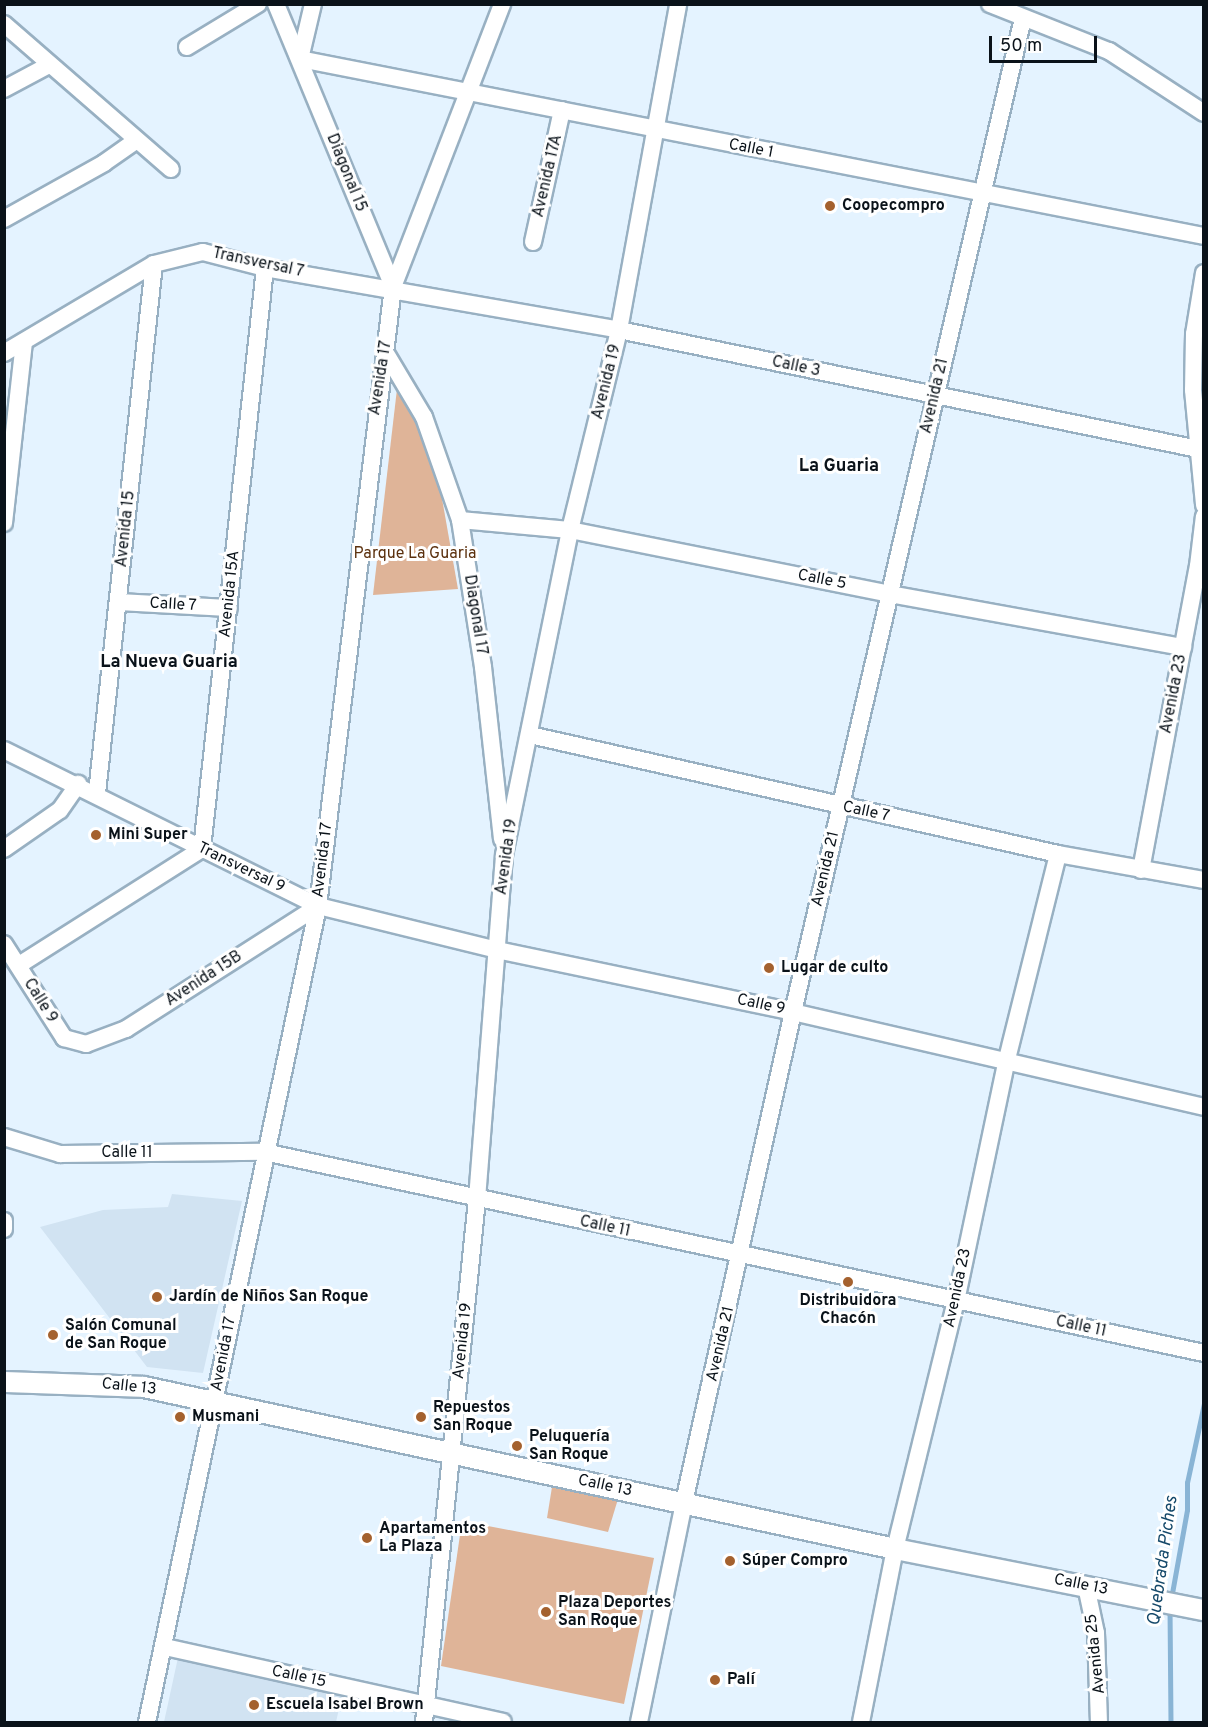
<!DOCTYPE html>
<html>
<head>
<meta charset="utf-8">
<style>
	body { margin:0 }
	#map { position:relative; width:1208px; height:1727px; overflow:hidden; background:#e4f3ff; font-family:Overpass,sans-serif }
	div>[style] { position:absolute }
	.built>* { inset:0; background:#d1e3f2 }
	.green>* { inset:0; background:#dfb498 }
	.stream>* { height:4.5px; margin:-2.25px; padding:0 2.25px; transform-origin:2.25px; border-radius:2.25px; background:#89b4d5 }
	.roads { filter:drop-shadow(2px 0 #98b0c2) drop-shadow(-2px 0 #98b0c2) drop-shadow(0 2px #98b0c2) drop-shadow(0 -2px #98b0c2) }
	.minor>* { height:16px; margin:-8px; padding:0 8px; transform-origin:8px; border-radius:8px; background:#fff }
	.tertiary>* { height:20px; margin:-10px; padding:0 10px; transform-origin:10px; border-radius:10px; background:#fff }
	.dots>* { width:16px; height:16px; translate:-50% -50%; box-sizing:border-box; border:3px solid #fff; border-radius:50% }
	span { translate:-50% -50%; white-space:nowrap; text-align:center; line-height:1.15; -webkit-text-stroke:6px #fff; paint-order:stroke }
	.street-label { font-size:16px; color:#0a1219 }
	.poi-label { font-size:16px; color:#0a1219; font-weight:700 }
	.left { translate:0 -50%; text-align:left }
	.park-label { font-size:16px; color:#5b300d }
	.neighbourhood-label { font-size:18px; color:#0a1219; font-weight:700 }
	.water-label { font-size:18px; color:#15496a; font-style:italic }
	.frame { position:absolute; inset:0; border:6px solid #0a1219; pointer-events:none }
	.scale { position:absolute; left:989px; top:36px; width:108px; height:27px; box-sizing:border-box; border:3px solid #0a1219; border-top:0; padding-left:8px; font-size:18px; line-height:21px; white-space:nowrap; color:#0a1219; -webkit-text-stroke:4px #fff; paint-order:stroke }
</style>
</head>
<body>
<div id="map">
	<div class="built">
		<div style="clip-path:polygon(172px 1194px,242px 1201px,203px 1373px,147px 1367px,40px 1227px,103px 1210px,168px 1207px)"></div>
		<div style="clip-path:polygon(179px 1653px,344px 1687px,336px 1722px,164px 1722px)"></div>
	</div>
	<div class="green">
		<div style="clip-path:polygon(397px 389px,403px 392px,416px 420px,438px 476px,458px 589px,373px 595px)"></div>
		<div style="clip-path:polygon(552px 1487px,618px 1499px,608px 1532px,547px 1518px)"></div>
		<div style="clip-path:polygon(462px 1521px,654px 1558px,624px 1704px,441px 1666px)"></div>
	</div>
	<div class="stream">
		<div style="left:1171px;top:1599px;width:90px;rotate:-79.8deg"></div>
		<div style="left:1187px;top:1510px;width:27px;rotate:-90deg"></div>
		<div style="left:1187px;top:1483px;width:81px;rotate:-77.9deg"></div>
		<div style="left:1170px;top:1607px;width:115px;rotate:89.5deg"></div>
	</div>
	<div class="roads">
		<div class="minor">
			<div style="left:276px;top:4px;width:306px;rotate:67.5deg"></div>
			<div style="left:990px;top:4px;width:128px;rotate:21.6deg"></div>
			<div style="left:1109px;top:51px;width:113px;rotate:33.1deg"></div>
			<div style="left:4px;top:24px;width:221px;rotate:41deg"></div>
			<div style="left:187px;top:47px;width:83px;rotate:-31.2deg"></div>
			<div style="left:300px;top:59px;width:921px;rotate:11.08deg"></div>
			<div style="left:300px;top:59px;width:57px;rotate:-76.7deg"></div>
			<div style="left:4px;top:89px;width:51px;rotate:-28.1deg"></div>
			<div style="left:4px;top:219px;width:115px;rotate:-29.2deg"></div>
			<div style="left:104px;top:163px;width:39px;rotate:-35deg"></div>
			<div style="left:533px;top:242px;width:135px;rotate:-77.6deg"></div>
			<div style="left:1204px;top:273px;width:62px;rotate:99.3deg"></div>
			<div style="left:1194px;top:334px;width:56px;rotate:91deg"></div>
			<div style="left:1193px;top:390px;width:116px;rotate:84.5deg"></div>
			<div style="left:4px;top:353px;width:174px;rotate:-30.7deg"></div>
			<div style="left:154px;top:264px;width:50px;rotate:-13.8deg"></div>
			<div style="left:203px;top:252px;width:64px;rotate:14.5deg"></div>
			<div style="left:265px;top:268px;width:359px;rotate:9.9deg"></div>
			<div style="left:619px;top:330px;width:591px;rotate:11.61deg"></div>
			<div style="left:387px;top:355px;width:72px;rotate:59.2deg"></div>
			<div style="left:424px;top:417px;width:109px;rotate:70.7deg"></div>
			<div style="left:460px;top:520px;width:149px;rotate:81.1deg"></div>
			<div style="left:483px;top:667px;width:173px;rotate:83.7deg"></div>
			<div style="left:460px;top:520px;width:110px;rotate:5.2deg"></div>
			<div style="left:570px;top:530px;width:326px;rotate:11.3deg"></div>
			<div style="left:890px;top:594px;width:298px;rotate:10.3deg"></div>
			<div style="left:4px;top:523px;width:182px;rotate:-83.7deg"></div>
			<div style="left:118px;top:602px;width:111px;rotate:3.1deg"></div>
			<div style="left:530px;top:735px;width:541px;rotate:12.7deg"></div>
			<div style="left:1058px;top:854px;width:148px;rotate:10.1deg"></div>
			<div style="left:4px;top:750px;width:351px;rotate:26.4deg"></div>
			<div style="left:318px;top:906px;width:184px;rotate:13.8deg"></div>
			<div style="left:497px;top:950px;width:302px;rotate:11.8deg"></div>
			<div style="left:793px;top:1012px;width:422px;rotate:13deg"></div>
			<div style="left:97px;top:793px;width:532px;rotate:-83.85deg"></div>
			<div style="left:4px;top:849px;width:68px;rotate:-34.9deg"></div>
			<div style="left:60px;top:810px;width:32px;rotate:-55deg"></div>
			<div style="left:1141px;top:870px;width:309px;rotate:-79.4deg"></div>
			<div style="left:1198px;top:566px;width:50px;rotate:-83.2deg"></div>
			<div style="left:4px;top:944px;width:112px;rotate:57.4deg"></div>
			<div style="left:64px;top:1038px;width:23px;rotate:15deg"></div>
			<div style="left:86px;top:1044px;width:43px;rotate:-20.6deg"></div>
			<div style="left:126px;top:1029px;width:228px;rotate:-32.6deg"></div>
			<div style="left:19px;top:965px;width:217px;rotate:-32.4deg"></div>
			<div style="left:202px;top:849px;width:584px;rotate:-83.81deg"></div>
			<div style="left:4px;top:1137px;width:59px;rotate:16.9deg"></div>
			<div style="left:60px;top:1154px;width:204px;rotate:-0.6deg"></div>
			<div style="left:264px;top:1152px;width:961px;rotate:12.07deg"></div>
			<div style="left:4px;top:1221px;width:8px;rotate:90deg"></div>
			<div style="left:1086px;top:1586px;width:48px;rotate:78deg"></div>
			<div style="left:1096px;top:1633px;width:89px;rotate:88.1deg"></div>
			<div style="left:165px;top:1647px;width:346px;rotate:12.5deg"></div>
			<div style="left:147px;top:1722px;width:834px;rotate:-78.16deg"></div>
			<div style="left:318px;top:906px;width:624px;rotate:-83.09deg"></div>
			<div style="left:393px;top:287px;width:303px;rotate:-68.9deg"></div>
			<div style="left:424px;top:1722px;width:526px;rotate:-84.21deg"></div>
			<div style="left:477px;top:1199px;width:345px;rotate:-85.5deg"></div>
			<div style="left:504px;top:855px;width:332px;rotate:-78.5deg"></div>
			<div style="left:570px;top:530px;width:206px;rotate:-76.2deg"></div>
			<div style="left:619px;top:330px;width:331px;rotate:-79.7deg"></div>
			<div style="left:639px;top:1722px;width:225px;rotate:-78.4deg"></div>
			<div style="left:684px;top:1502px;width:502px;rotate:-77.46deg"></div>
			<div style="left:793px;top:1012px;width:1020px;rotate:-76.97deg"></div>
			<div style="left:861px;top:1722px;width:176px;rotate:-78.9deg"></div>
			<div style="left:895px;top:1549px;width:255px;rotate:-76.2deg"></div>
			<div style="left:956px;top:1301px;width:243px;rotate:-78.1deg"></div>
			<div style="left:1006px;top:1063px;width:215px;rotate:-76deg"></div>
		</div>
		<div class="tertiary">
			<div style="left:4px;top:1382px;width:140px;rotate:2deg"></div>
			<div style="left:144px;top:1387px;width:768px;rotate:12.17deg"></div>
			<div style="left:895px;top:1549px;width:315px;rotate:11.2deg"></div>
		</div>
	</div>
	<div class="dots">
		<div style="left:830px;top:206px;background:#a4612e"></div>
		<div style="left:96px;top:835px;background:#a4612e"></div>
		<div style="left:769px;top:968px;background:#a4612e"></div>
		<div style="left:848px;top:1282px;background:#a4612e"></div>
		<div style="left:157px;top:1297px;background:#a4612e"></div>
		<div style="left:53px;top:1335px;background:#a4612e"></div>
		<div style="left:180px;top:1417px;background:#a4612e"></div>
		<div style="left:421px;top:1417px;background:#a4612e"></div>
		<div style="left:517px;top:1446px;background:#a4612e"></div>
		<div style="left:367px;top:1538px;background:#a4612e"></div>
		<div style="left:730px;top:1561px;background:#a4612e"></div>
		<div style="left:546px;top:1612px;background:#a4612e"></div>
		<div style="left:715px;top:1680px;background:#a4612e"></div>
		<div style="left:254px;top:1705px;background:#a4612e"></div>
	</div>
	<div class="street-label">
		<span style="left:751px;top:149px;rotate:11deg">Calle 1</span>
		<span style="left:346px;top:173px;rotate:68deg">Diagonal 15</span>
		<span style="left:548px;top:176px;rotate:-77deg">Avenida 17A</span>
		<span style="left:258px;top:263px;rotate:12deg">Transversal 7</span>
		<span style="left:796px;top:367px;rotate:12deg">Calle 3</span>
		<span style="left:381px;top:378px;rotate:-81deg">Avenida 17</span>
		<span style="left:607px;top:382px;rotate:-76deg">Avenida 19</span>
		<span style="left:935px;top:396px;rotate:-77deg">Avenida 21</span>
		<span style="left:126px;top:529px;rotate:-84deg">Avenida 15</span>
		<span style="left:822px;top:580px;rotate:11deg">Calle 5</span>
		<span style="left:230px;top:594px;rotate:-84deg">Avenida 15A</span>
		<span style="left:173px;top:605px;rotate:3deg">Calle 7</span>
		<span style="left:475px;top:615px;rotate:81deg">Diagonal 17</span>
		<span style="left:1174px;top:694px;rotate:-79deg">Avenida 23</span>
		<span style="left:866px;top:812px;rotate:12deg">Calle 7</span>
		<span style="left:507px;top:857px;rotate:-82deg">Avenida 19</span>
		<span style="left:323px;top:860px;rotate:-83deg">Avenida 17</span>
		<span style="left:241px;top:868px;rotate:26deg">Transversal 9</span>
		<span style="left:826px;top:869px;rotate:-77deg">Avenida 21</span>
		<span style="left:204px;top:979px;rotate:-33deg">Avenida 15B</span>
		<span style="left:40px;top:1001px;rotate:58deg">Calle 9</span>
		<span style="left:761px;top:1005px;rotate:12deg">Calle 9</span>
		<span style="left:127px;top:1153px">Calle 11</span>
		<span style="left:605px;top:1227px;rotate:12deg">Calle 11</span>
		<span style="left:958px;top:1288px;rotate:-78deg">Avenida 23</span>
		<span style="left:1081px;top:1327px;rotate:12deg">Calle 11</span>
		<span style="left:463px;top:1341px;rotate:-84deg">Avenida 19</span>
		<span style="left:721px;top:1344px;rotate:-77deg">Avenida 21</span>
		<span style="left:224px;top:1354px;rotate:-79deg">Avenida 17</span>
		<span style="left:129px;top:1387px;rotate:6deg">Calle 13</span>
		<span style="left:605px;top:1486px;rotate:12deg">Calle 13</span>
		<span style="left:1081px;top:1585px;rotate:11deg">Calle 13</span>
		<span style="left:1096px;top:1654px;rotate:-96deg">Avenida 25</span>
		<span style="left:299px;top:1677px;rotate:12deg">Calle 15</span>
	</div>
	<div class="poi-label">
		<span class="left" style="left:842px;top:206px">Coopecompro</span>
		<span class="left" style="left:108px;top:835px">Mini Super</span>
		<span class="left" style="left:781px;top:968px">Lugar de culto</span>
		<span class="left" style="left:169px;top:1297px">Jardín de Niños San Roque</span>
		<span style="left:848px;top:1310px">Distribuidora<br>Chacón</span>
		<span class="left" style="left:65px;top:1335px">Salón Comunal<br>de San Roque</span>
		<span class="left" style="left:433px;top:1417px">Repuestos<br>San Roque</span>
		<span class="left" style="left:192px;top:1417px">Musmani</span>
		<span class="left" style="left:529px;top:1446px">Peluquería<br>San Roque</span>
		<span class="left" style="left:379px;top:1538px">Apartamentos<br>La Plaza</span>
		<span class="left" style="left:742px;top:1561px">Súper Compro</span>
		<span class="left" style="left:558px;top:1612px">Plaza Deportes<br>San Roque</span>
		<span class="left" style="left:727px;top:1680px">Palí</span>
		<span class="left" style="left:266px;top:1705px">Escuela Isabel Brown</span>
	</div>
	<div class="park-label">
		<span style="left:415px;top:554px">Parque La Guaria</span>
	</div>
	<div class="neighbourhood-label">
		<span style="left:839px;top:467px">La Guaria</span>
		<span style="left:169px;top:663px">La Nueva Guaria</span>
	</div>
	<div class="water-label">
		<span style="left:1164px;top:1561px;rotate:-82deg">Quebrada Piches</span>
	</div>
	<div class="frame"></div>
	<div class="scale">50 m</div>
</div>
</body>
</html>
